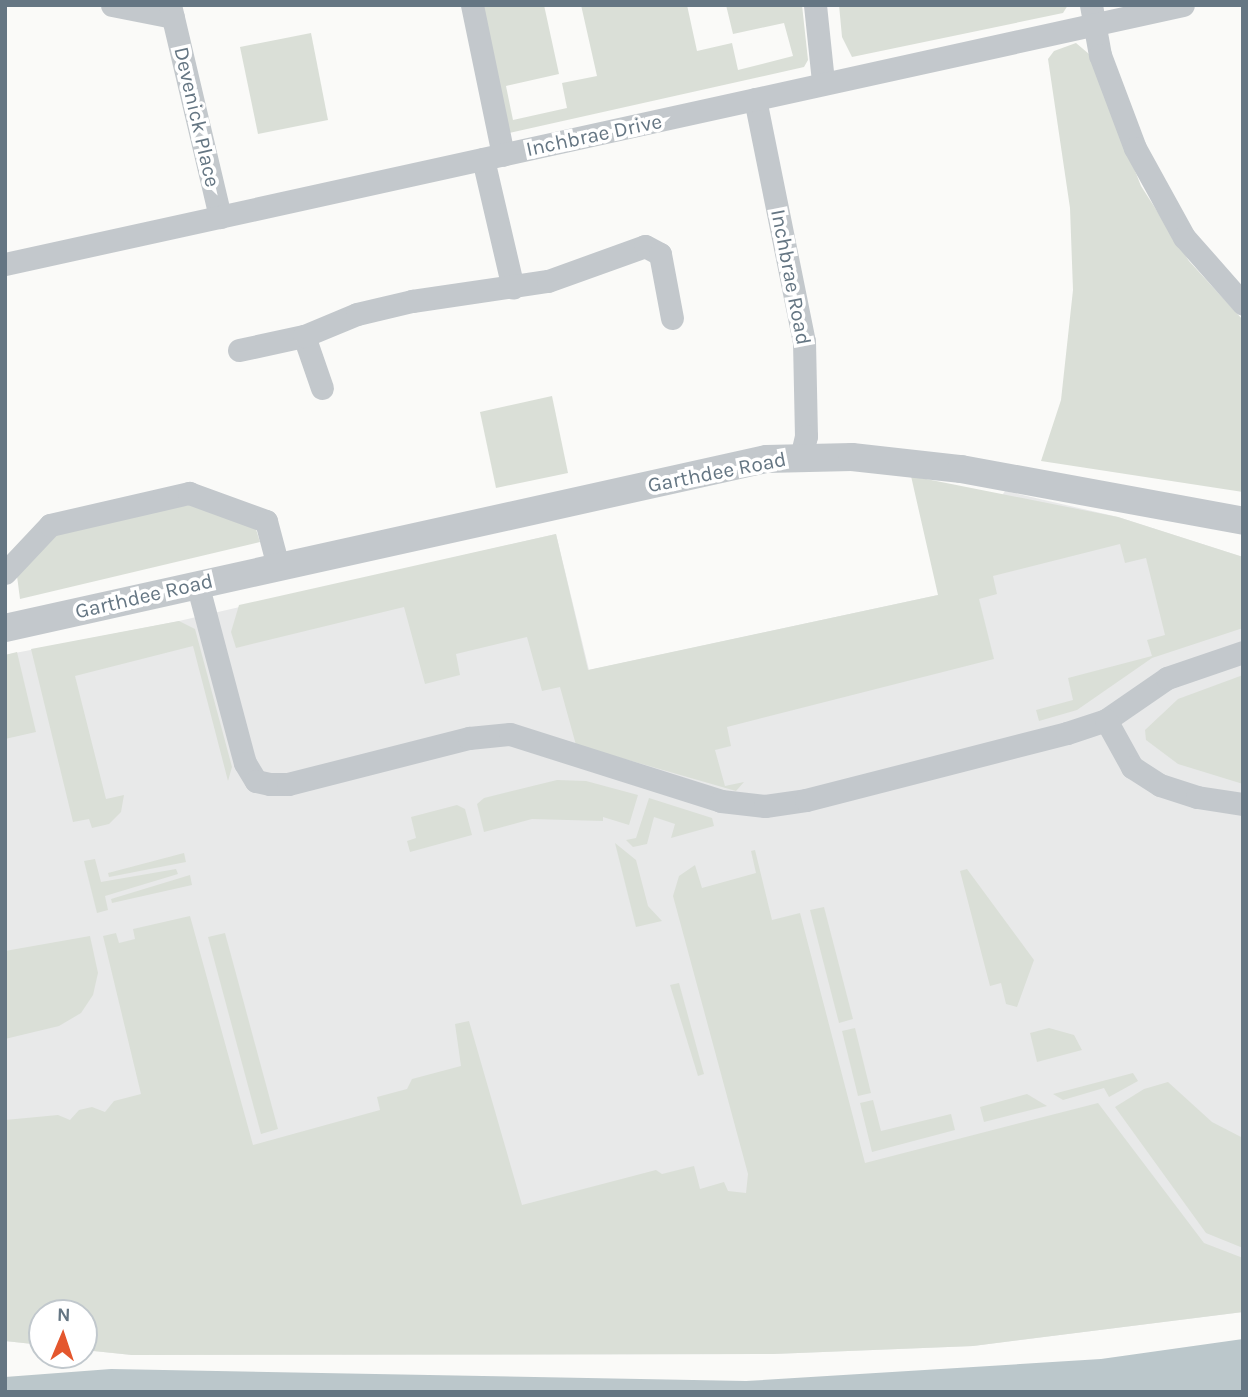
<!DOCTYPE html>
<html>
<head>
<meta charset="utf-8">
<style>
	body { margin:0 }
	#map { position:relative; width:1248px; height:1397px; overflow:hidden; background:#fafaf8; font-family:Karla,sans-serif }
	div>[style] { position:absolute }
	.built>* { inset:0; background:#e8e9e9 }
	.green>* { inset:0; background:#dadfd7 }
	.water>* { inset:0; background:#bbc7cb }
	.minor>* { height:23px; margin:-11.5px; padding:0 11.5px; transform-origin:11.5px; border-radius:11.5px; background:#c3c8cc }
	.tertiary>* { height:28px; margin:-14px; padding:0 14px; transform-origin:14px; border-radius:14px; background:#c3c8cc }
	span { translate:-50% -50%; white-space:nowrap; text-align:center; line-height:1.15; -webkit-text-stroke:7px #fff; paint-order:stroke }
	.street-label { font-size:21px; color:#657683 }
	.frame { position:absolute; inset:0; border:7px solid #657683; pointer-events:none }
	.north { position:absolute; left:28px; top:1299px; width:70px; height:70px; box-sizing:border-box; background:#fff; border:2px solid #c1c8cd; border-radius:50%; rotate:2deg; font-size:19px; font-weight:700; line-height:28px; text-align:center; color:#657683 }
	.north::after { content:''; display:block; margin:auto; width:24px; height:32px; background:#e4572e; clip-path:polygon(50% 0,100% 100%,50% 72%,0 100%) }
</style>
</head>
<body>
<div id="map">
	<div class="built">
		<div style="clip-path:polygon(1005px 491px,1118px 517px,1243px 557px,1243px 1312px,973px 1346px,773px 1354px,132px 1355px,84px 1350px,84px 1313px,42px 1313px,42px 1345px,5px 1341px,5px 655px,179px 621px,556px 534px,589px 670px,938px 595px)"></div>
	</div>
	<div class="green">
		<div style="clip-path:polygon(476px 5px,544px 5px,559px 74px,506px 86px,513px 120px,567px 108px,562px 83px,597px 76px,581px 5px,687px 5px,697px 51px,732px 43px,738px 70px,793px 56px,784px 23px,733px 34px,726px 5px,802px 5px,808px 60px,804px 67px,505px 134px)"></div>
		<div style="clip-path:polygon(839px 5px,1068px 5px,1063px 13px,852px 57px,842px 37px)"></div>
		<div style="clip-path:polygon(311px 33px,328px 120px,258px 134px,240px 47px)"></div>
		<div style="clip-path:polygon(1076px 43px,1089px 54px,1141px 186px,1189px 261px,1243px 320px,1243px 492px,1041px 461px,1061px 400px,1073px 290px,1070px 208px,1048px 59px,1054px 51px)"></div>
		<div style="clip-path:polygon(552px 396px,568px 473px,496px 488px,480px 412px)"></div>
		<div style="clip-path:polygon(911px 476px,1118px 517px,1243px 557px,1243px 628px,1152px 658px,1077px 710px,1039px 721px,1036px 710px,1073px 700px,1068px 678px,1152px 656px,1147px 640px,1165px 635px,1146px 558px,1125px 563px,1120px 544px,993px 576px,997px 594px,979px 599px,994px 659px,727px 727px,731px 746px,715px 750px,725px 786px,744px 782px,736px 791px,576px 745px,560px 687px,542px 691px,527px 637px,456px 654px,460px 675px,425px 684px,404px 607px,236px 648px,231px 632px,239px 605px,556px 534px,588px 670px,938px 595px)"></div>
		<div style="clip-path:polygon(193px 504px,255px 526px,260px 542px,20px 599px,17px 576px,56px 531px)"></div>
		<div style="clip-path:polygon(179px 621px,195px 629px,232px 767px,228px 781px,193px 646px,75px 676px,106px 799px,124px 795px,121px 812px,109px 824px,92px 828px,89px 819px,73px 822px,31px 649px)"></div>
		<div style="clip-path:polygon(17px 652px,36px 732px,5px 739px,5px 655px)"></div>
		<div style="clip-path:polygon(1243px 675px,1243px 784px,1178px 764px,1146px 740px,1145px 730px,1178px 699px)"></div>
		<div style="clip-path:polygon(557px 780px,586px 781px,638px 795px,629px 825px,603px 817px,603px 821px,532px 819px,484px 832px,477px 804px,484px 798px)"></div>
		<div style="clip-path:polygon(649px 798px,712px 818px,714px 826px,671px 838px,675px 824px,654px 817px,647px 844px,633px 847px,626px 840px,636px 838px)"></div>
		<div style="clip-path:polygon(457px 805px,465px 809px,472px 835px,410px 852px,407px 841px,416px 838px,411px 817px)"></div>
		<div style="clip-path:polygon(615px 843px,636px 860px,648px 906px,662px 921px,636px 927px)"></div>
		<div style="clip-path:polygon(755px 850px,772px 920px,800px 913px,865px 1163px,1098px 1103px,1204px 1243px,1243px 1258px,1243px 1312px,973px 1346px,773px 1354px,132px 1355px,84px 1350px,84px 1313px,42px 1313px,42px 1345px,5px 1341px,5px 1120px,58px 1115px,70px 1120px,79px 1110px,92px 1107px,105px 1112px,114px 1101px,141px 1094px,103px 936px,116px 933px,119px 943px,135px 939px,133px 929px,190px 916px,253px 1145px,380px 1110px,377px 1097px,407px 1089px,412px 1079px,461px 1066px,455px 1024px,469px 1021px,522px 1205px,656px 1170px,662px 1174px,694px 1166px,700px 1189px,724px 1182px,728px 1191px,746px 1193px,748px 1174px,673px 896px,679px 876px,695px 865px,702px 888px,756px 873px,751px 851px)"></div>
		<div style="clip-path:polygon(184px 853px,186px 862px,109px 877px,108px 873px)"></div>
		<div style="clip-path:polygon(95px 859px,101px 882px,176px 869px,178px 874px,105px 896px,108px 910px,97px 913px,84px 861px)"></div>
		<div style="clip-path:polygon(967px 869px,1034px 960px,1017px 1007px,1006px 1004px,1001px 983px,990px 986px,960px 871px)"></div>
		<div style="clip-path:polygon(190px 875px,192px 885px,112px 903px,111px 899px)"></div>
		<div style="clip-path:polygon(824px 907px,853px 1019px,839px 1023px,810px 910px)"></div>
		<div style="clip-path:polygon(225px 933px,278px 1129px,261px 1134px,208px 937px)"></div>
		<div style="clip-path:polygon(90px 936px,98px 973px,93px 995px,81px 1013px,59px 1026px,5px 1039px,5px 951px)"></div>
		<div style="clip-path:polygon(679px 983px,704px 1074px,698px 1076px,670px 985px)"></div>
		<div style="clip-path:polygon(855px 1028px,871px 1093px,858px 1096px,842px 1031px)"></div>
		<div style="clip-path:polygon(1049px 1028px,1074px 1035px,1082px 1050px,1037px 1062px,1030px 1033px)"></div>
		<div style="clip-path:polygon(1133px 1073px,1138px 1081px,1109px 1097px,1104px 1088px,1063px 1100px,1053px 1094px)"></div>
		<div style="clip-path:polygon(1168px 1082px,1212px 1122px,1243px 1138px,1243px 1248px,1206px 1233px,1115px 1107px,1144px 1089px)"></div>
		<div style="clip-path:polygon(1027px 1094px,1047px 1106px,984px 1122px,980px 1107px)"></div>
		<div style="clip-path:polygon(873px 1100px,881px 1131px,951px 1114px,955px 1130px,872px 1152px,860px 1103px)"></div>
	</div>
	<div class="water">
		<div style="clip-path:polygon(1243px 1339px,1243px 1392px,5px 1392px,5px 1377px,111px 1369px,746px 1381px,1101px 1359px)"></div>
	</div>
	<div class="minor">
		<div style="left:112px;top:5px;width:62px;rotate:11.1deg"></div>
		<div style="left:170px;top:5px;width:218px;rotate:76.7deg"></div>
		<div style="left:472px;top:5px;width:153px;rotate:78.3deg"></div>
		<div style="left:815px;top:5px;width:76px;rotate:84deg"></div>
		<div style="left:1091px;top:5px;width:51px;rotate:79.8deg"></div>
		<div style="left:1100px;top:55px;width:99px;rotate:69.4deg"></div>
		<div style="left:1135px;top:148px;width:102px;rotate:61.2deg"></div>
		<div style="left:1184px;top:237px;width:89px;rotate:48.6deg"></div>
		<div style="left:755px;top:99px;width:247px;rotate:78.6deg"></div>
		<div style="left:804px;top:341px;width:95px;rotate:88.8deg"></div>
		<div style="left:806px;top:436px;width:22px;rotate:103deg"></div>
		<div style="left:483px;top:159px;width:132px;rotate:76.9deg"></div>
		<div style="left:5px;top:264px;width:1206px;rotate:-12.4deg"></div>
		<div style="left:304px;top:336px;width:55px;rotate:70.9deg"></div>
		<div style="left:239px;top:350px;width:66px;rotate:-12.2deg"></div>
		<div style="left:304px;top:336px;width:57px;rotate:-22.5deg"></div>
		<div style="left:357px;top:314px;width:57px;rotate:-13.3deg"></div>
		<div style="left:412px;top:301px;width:137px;rotate:-8.4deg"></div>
		<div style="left:548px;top:281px;width:103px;rotate:-19.8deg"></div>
		<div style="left:645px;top:246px;width:17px;rotate:28deg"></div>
		<div style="left:660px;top:254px;width:65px;rotate:79.4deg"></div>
		<div style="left:5px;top:573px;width:66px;rotate:-46.8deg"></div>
		<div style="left:50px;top:525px;width:143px;rotate:-13deg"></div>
		<div style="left:189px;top:493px;width:82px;rotate:20deg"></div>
		<div style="left:266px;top:521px;width:47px;rotate:75.1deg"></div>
		<div style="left:197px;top:583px;width:186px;rotate:75.1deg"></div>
		<div style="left:245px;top:763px;width:21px;rotate:59deg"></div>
		<div style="left:256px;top:781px;width:14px;rotate:12deg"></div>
		<div style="left:270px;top:784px;width:18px"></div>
		<div style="left:288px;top:784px;width:187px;rotate:-14.3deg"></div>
		<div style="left:469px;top:738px;width:41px;rotate:-5.6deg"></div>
		<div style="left:510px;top:734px;width:221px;rotate:17.6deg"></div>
		<div style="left:721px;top:801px;width:44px;rotate:6.5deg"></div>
		<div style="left:765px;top:806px;width:41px;rotate:-8.3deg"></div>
		<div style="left:806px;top:800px;width:269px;rotate:-14.4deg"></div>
		<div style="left:1067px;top:733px;width:41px;rotate:-18.4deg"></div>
		<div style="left:1106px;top:720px;width:74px;rotate:-34.5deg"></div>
		<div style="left:1167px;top:678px;width:80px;rotate:-18.9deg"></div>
		<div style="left:1106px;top:720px;width:54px;rotate:61deg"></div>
		<div style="left:1132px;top:767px;width:33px;rotate:33deg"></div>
		<div style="left:1160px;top:785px;width:39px;rotate:18deg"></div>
		<div style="left:1197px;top:797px;width:47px;rotate:8.7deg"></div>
	</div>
	<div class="tertiary">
		<div style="left:5px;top:628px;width:780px;rotate:-12.52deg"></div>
		<div style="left:766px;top:459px;width:86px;rotate:-1.3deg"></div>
		<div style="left:852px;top:457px;width:110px;rotate:6.3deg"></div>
		<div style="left:961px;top:469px;width:287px;rotate:10.4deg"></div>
	</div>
	<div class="street-label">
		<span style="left:197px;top:117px;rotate:77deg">Devenick Place</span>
		<span style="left:594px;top:135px;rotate:-12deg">Inchbrae Drive</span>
		<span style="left:791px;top:277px;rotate:79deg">Inchbrae Road</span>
		<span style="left:717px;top:472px;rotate:-11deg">Garthdee Road</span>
		<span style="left:144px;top:596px;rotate:-13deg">Garthdee Road</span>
	</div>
	<div class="frame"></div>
	<div class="north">N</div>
</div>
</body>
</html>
